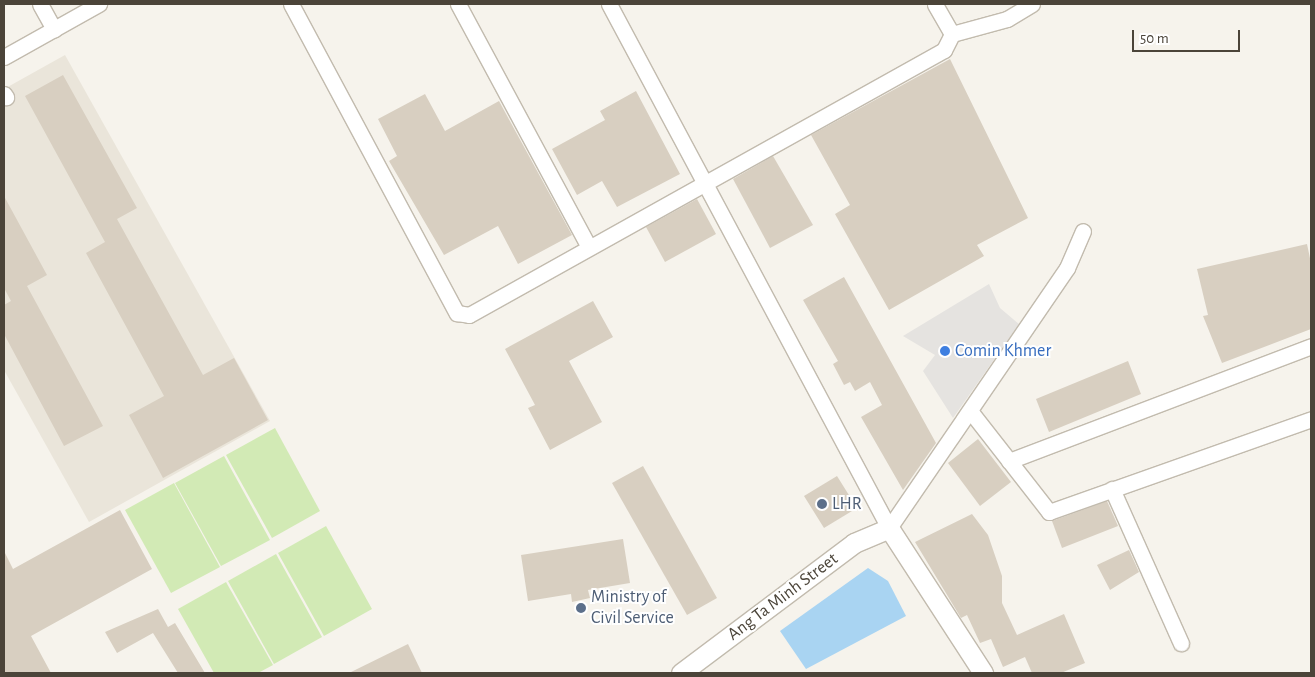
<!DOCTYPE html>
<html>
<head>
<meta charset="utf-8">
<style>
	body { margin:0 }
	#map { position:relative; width:1315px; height:677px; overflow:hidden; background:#f6f3ec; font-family:"Alegreya Sans",sans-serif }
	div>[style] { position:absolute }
	.residential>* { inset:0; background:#eae5da }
	.green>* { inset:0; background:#d2eab5 }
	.parking>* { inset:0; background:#e5e3e0 }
	.water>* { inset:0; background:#a9d4f2 }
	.building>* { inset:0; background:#d8cfc1 }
	.roads { filter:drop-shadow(1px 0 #c2bbae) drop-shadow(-1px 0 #c2bbae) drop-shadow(0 1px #c2bbae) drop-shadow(0 -1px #c2bbae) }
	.minor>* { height:15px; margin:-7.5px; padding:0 7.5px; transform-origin:7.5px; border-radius:7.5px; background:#fff }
	.tertiary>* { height:19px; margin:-9.5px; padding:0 9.5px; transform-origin:9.5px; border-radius:9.5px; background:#fff }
	.dots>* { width:14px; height:14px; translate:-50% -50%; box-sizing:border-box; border:2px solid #fff; border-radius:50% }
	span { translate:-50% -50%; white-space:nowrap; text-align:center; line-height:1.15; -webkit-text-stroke:4px #fff; paint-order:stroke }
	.shop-label { font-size:18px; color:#366cbe }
	.left { translate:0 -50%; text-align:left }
	.service-label { font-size:18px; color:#4e5e75 }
	.street-label { font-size:18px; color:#4b4439 }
	.frame { position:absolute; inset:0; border:5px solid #4b4439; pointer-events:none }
	.scale { position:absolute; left:1132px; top:30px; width:108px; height:22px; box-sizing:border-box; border:2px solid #4b4439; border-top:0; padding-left:6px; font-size:15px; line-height:18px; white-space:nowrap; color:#4b4439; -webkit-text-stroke:4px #fff; paint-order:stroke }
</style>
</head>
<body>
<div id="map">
	<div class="residential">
		<div style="clip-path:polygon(65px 55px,270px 421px,89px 522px,4px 370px,4px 89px)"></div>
	</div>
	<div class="green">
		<div style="clip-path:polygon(275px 428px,320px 511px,272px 538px,226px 455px)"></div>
		<div style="clip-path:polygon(224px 456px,270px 540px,221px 566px,175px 483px)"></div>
		<div style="clip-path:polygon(174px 483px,220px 567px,171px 593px,125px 510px)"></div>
		<div style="clip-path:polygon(326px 526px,372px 609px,324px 636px,278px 553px)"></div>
		<div style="clip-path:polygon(276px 554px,322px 637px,274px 664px,228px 581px)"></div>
		<div style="clip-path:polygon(226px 582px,273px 665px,258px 673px,214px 673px,178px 609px)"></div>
	</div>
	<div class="parking">
		<div style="clip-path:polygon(989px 284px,1000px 308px,1019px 324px,953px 418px,923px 371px,935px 355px,903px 336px)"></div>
	</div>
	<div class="water">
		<div style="clip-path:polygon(868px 568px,888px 581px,906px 616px,806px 669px,780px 631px)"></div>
	</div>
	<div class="building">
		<div style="clip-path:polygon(950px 59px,1028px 218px,977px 245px,984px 256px,889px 310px,835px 214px,850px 205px,811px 135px)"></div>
		<div style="clip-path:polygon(63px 75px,137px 208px,117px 219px,203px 375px,234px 358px,268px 420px,163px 478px,129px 415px,164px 396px,86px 253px,105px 242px,25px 96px)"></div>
		<div style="clip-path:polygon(636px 91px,680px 174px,617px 207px,602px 181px,577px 195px,552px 149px,605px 120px,600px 111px)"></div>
		<div style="clip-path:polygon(425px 94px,445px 131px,499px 101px,572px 235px,518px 264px,498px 226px,444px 255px,389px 161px,397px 156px,378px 119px)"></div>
		<div style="clip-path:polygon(773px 156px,813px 225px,770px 248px,733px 179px)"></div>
		<div style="clip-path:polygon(4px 196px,47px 275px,27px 286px,103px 426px,64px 446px,4px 334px,4px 305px,11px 301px,4px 288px)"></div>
		<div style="clip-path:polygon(697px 199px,716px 234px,665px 262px,646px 227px)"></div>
		<div style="clip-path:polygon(1307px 244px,1311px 263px,1311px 329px,1222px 363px,1203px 316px,1208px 315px,1197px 269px)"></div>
		<div style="clip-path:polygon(844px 277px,936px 443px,903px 490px,861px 417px,882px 405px,870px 382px,855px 391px,850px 382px,844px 385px,833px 364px,838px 361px,803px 300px)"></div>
		<div style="clip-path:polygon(593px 301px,613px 337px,569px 361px,602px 422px,550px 450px,528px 408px,535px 405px,505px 349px)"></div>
		<div style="clip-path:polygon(1128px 361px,1141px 394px,1049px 432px,1036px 399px)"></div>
		<div style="clip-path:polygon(978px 439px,1011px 482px,980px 506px,948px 463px)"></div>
		<div style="clip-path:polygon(643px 466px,717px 598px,687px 615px,612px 483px)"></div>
		<div style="clip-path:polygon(837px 476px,857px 508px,824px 528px,804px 496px)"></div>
		<div style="clip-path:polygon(1107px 501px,1118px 526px,1062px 548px,1052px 521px)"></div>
		<div style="clip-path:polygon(120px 510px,152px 569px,31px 636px,51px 673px,4px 673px,4px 551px,13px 569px)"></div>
		<div style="clip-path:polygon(972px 514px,988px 535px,1002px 576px,1002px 603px,1017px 635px,1064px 614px,1085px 663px,1061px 673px,1032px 673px,1025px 657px,1003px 667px,991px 639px,980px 643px,967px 615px,961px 618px,915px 542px)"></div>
		<div style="clip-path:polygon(623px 539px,630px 583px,588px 590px,590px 598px,572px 602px,571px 594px,528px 601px,521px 555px)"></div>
		<div style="clip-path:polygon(1129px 550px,1139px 572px,1110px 590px,1097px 565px)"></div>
		<div style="clip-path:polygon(158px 609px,168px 627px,175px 623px,205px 673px,178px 673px,153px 633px,117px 653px,105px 632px)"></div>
		<div style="clip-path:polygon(408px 644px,422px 673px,349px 673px)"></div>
	</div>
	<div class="roads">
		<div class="minor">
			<div style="left:40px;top:4px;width:29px;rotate:61deg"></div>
			<div style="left:291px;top:4px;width:351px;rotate:61.8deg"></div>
			<div style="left:457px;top:313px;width:12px;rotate:9deg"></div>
			<div style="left:469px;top:315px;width:544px;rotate:-29.16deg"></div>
			<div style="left:944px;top:50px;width:18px;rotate:-63deg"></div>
			<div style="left:952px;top:34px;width:34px;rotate:-120deg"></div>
			<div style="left:458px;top:4px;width:274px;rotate:61.7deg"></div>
			<div style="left:609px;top:4px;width:594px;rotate:61.88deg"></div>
			<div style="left:889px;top:528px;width:315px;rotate:-55.6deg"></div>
			<div style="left:1067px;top:268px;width:40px;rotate:-66.6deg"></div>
			<div style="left:952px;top:34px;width:57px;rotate:-15.3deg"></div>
			<div style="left:1007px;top:19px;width:29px;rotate:-31deg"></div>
			<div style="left:4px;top:57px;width:109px;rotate:-29.2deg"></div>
			<div style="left:4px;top:94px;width:4px;rotate:56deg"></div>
			<div style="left:971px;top:412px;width:127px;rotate:52deg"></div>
			<div style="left:1049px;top:512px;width:278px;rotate:-19.5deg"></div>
			<div style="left:1009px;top:461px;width:323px;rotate:-20.8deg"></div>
			<div style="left:1112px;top:489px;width:169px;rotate:65.9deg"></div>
		</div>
		<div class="tertiary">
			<div style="left:681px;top:673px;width:216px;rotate:-36.9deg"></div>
			<div style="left:854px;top:543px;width:38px;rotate:-23deg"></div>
			<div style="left:889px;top:528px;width:173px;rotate:57deg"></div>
		</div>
	</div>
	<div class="dots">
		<div style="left:945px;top:351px;background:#3f7fe0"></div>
		<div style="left:822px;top:504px;background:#5c6f8a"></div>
		<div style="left:581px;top:608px;background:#5c6f8a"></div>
	</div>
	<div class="shop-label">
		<span class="left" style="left:955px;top:351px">Comin Khmer</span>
	</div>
	<div class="service-label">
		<span class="left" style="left:832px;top:504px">LHR</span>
		<span class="left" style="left:591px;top:608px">Ministry of<br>Civil Service</span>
	</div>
	<div class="street-label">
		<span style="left:783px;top:597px;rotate:-37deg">Ang Ta Minh Street</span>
	</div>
	<div class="frame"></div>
	<div class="scale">50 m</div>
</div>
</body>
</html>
